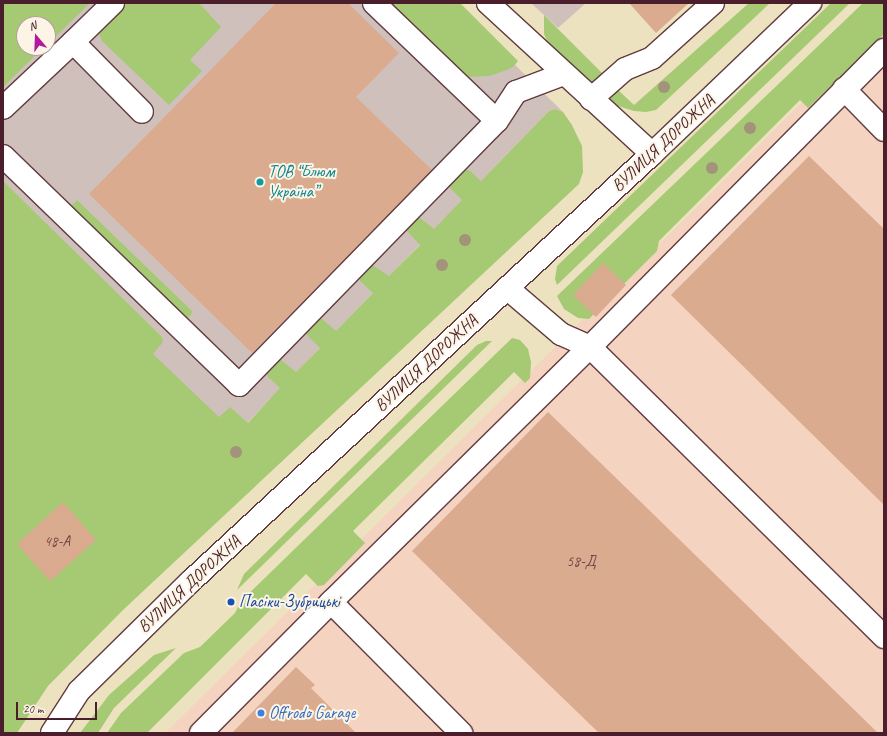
<!DOCTYPE html>
<html>
<head>
<meta charset="utf-8">
<style>
	body { margin:0 }
	#map { position:relative; width:887px; height:736px; overflow:hidden; background:#ede2c0; font-family:Caveat,sans-serif }
	div>[style] { position:absolute }
	.built>* { inset:0; background:#f4d3c0 }
	.industrial>* { inset:0; background:#d0c0bc }
	.green>* { inset:0; background:#a6c973 }
	.building>* { inset:0; background:#daab8f }
	.roads { filter:drop-shadow(1px 0 #623c41) drop-shadow(-1px 0 #623c41) drop-shadow(0 1px #623c41) drop-shadow(0 -1px #623c41) }
	.minor>* { height:22px; margin:-11px; padding:0 11px; transform-origin:11px; border-radius:11px; background:#fff }
	.trees>* { width:12px; height:12px; margin:-6px; border-radius:50%; background:#a3937a }
	.dots>* { width:11px; height:11px; translate:-50% -50%; box-sizing:border-box; border:2px solid #fcf5e5; border-radius:50% }
	span { translate:-50% -50%; white-space:nowrap; text-align:center; line-height:1.15; -webkit-text-stroke:4px #fcf5e5; paint-order:stroke }
	.number-label { font-size:15px; color:#6e4244 }
	.number-label span { -webkit-text-stroke-width:0 }
	.street-label { font-size:17px; color:#4a1f2b }
	.culture-label { font-size:17px; color:#0d838f }
	.left { translate:0 -50%; text-align:left }
	.transit-label { font-size:17px; color:#164399 }
	.shop-label { font-size:17px; color:#366cbe }
	.frame { position:absolute; inset:0; border:4px solid #4a1f2b; pointer-events:none }
	.north { position:absolute; left:16px; top:16px; width:40px; height:40px; box-sizing:border-box; background:#fcf5e5; border:1px solid #b59f9b; border-radius:50%; rotate:341deg; font-size:11px; font-weight:700; line-height:16px; text-align:center; color:#4a1f2b }
	.north::after { content:''; display:block; margin:auto; width:14px; height:18px; background:#b5179e; clip-path:polygon(50% 0,100% 100%,50% 72%,0 100%) }
	.scale { position:absolute; left:16px; top:702px; width:81px; height:18px; box-sizing:border-box; border:2px solid #4a1f2b; border-top:0; padding-left:5px; font-size:12px; line-height:14px; white-space:nowrap; color:#4a1f2b; -webkit-text-stroke:3px #fcf5e5; paint-order:stroke }
</style>
</head>
<body>
<div id="map">
	<div class="built">
		<div style="clip-path:polygon(884px 21px,884px 733px,165px 733px,625px 278px)"></div>
	</div>
	<div class="industrial">
		<div style="clip-path:polygon(evenodd,3px 3px,452px 3px,563px 112px,555px 109px,549px 111px,223px 448px,3px 233px,3px 3px,24px 24px,48px 24px,48px 48px,24px 48px,24px 24px)"></div>
		<div style="clip-path:polygon(531px 3px,586px 3px,558px 28px)"></div>
	</div>
	<div class="green">
		<div style="clip-path:polygon(3px 3px,90px 3px,48px 44px,48px 24px,24px 24px,24px 48px,43px 48px,3px 87px)"></div>
		<div style="clip-path:polygon(119px 3px,199px 3px,221px 27px,190px 60px,202px 71px,169px 105px,102px 41px,99px 34px,101px 20px)"></div>
		<div style="clip-path:polygon(390px 3px,460px 3px,518px 61px,514px 66px,507px 70px,489px 76px,469px 77px,442px 64px)"></div>
		<div style="clip-path:polygon(749px 3px,770px 3px,656px 110px,646px 112px,634px 111px,618px 106px,606px 99px,616px 88px,634px 105px)"></div>
		<div style="clip-path:polygon(831px 3px,850px 3px,557px 285px,555px 279px,557px 266px)"></div>
		<div style="clip-path:polygon(863px 3px,884px 3px,884px 34px,808px 108px,800px 100px,659px 241px,657px 251px,589px 319px,578px 318px,564px 309px,557px 296px)"></div>
		<div style="clip-path:polygon(544px 15px,604px 75px,589px 87px,552px 52px,544px 34px)"></div>
		<div style="clip-path:polygon(555px 109px,563px 112px,572px 125px,582px 146px,583px 172px,579px 184px,123px 610px,48px 686px,17px 733px,3px 733px,3px 181px,162px 337px,163px 342px,153px 354px,219px 417px,230px 407px,248px 423px,280px 388px,267px 376px,266px 371px,276px 359px,281px 360px,296px 372px,320px 348px,307px 335px,306px 330px,317px 319px,322px 319px,336px 331px,373px 293px,360px 281px,359px 276px,371px 264px,389px 276px,420px 245px,406px 230px,406px 226px,414px 217px,419px 217px,434px 229px,462px 200px,450px 188px,448px 183px,463px 169px,469px 170px,481px 181px,549px 111px)"></div>
		<div style="clip-path:polygon(77px 200px,193px 312px,185px 322px,67px 210px)"></div>
		<div style="clip-path:polygon(512px 338px,520px 340px,528px 349px,531px 362px,530px 378px,525px 383px,514px 372px,353px 531px,365px 543px,324px 585px,318px 586px,306px 574px,147px 733px,107px 733px,121px 713px,184px 653px,200px 647px,235px 613px,241px 601px)"></div>
		<div style="clip-path:polygon(486px 341px,492px 341px,237px 590px,244px 574px,477px 345px)"></div>
		<div style="clip-path:polygon(176px 648px,114px 708px,98px 733px,80px 733px,109px 695px,154px 655px)"></div>
	</div>
	<div class="building">
		<div style="clip-path:polygon(276px 3px,348px 3px,399px 53px,356px 97px,432px 170px,252px 353px,89px 194px)"></div>
		<div style="clip-path:polygon(629px 3px,689px 3px,656px 33px)"></div>
		<div style="clip-path:polygon(809px 156px,884px 229px,884px 505px,671px 295px)"></div>
		<div style="clip-path:polygon(603px 263px,626px 285px,596px 317px,573px 295px)"></div>
		<div style="clip-path:polygon(548px 412px,649px 510px,878px 733px,599px 733px,476px 614px,412px 551px)"></div>
		<div style="clip-path:polygon(63px 502px,96px 540px,50px 581px,17px 544px)"></div>
		<div style="clip-path:polygon(296px 667px,315px 685px,311px 688px,356px 733px,232px 733px)"></div>
	</div>
	<div class="roads">
		<div class="minor">
			<div style="left:113px;top:3px;width:56px;rotate:135.7deg"></div>
			<div style="left:73px;top:42px;width:98px;rotate:45.4deg"></div>
			<div style="left:374px;top:3px;width:170px;rotate:43.8deg"></div>
			<div style="left:488px;top:3px;width:223px;rotate:42.6deg"></div>
			<div style="left:844px;top:89px;width:57px;rotate:45.7deg"></div>
			<div style="left:591px;top:99px;width:45px;rotate:-41.4deg"></div>
			<div style="left:625px;top:69px;width:29px;rotate:-22deg"></div>
			<div style="left:652px;top:58px;width:82px;rotate:-42deg"></div>
			<div style="left:3px;top:108px;width:96px;rotate:-43.3deg"></div>
			<div style="left:3px;top:156px;width:329px;rotate:44.1deg"></div>
			<div style="left:239px;top:385px;width:369px;rotate:-45.7deg"></div>
			<div style="left:497px;top:121px;width:35px;rotate:-57deg"></div>
			<div style="left:516px;top:92px;width:51px;rotate:-20.6deg"></div>
			<div style="left:507px;top:288px;width:71px;rotate:40.4deg"></div>
			<div style="left:561px;top:334px;width:32px;rotate:24deg"></div>
			<div style="left:590px;top:347px;width:413px;rotate:44.6deg"></div>
			<div style="left:331px;top:602px;width:185px;rotate:45.2deg"></div>
			<div style="left:52px;top:733px;width:50px;rotate:-57.3deg"></div>
			<div style="left:79px;top:691px;width:157px;rotate:-44.5deg"></div>
			<div style="left:191px;top:581px;width:628px;rotate:-42.81deg"></div>
			<div style="left:652px;top:154px;width:219px;rotate:-43.7deg"></div>
			<div style="left:201px;top:733px;width:185px;rotate:-45.2deg"></div>
			<div style="left:331px;top:602px;width:363px;rotate:-44.6deg"></div>
			<div style="left:590px;top:347px;width:418px;rotate:-45.3deg"></div>
		</div>
	</div>
	<div class="trees">
		<div style="left:664px;top:87px"></div>
		<div style="left:750px;top:128px"></div>
		<div style="left:712px;top:168px"></div>
		<div style="left:465px;top:240px"></div>
		<div style="left:442px;top:265px"></div>
		<div style="left:236px;top:452px"></div>
	</div>
	<div class="dots">
		<div style="left:260px;top:182px;background:#0f9aa8"></div>
		<div style="left:231px;top:602px;background:#1a4fb4"></div>
		<div style="left:261px;top:713px;background:#3f7fe0"></div>
	</div>
	<div class="number-label">
		<span style="left:57px;top:542px">48-А</span>
		<span style="left:581px;top:562px">58-Д</span>
	</div>
	<div class="street-label">
		<span style="left:663px;top:143px;rotate:-43deg">ВУЛИЦЯ ДОРОЖНА</span>
		<span style="left:426px;top:363px;rotate:-43deg">ВУЛИЦЯ ДОРОЖНА</span>
		<span style="left:189px;top:584px;rotate:-43deg">ВУЛИЦЯ ДОРОЖНА</span>
	</div>
	<div class="culture-label">
		<span class="left" style="left:268px;top:182px">ТОВ “Блюм<br>Україна”</span>
	</div>
	<div class="transit-label">
		<span class="left" style="left:239px;top:602px">Пасіки-Зубрицькі</span>
	</div>
	<div class="shop-label">
		<span class="left" style="left:269px;top:713px">Offrodo Garage</span>
	</div>
	<div class="frame"></div>
	<div class="north">N</div>
	<div class="scale">20 m</div>
</div>
</body>
</html>
